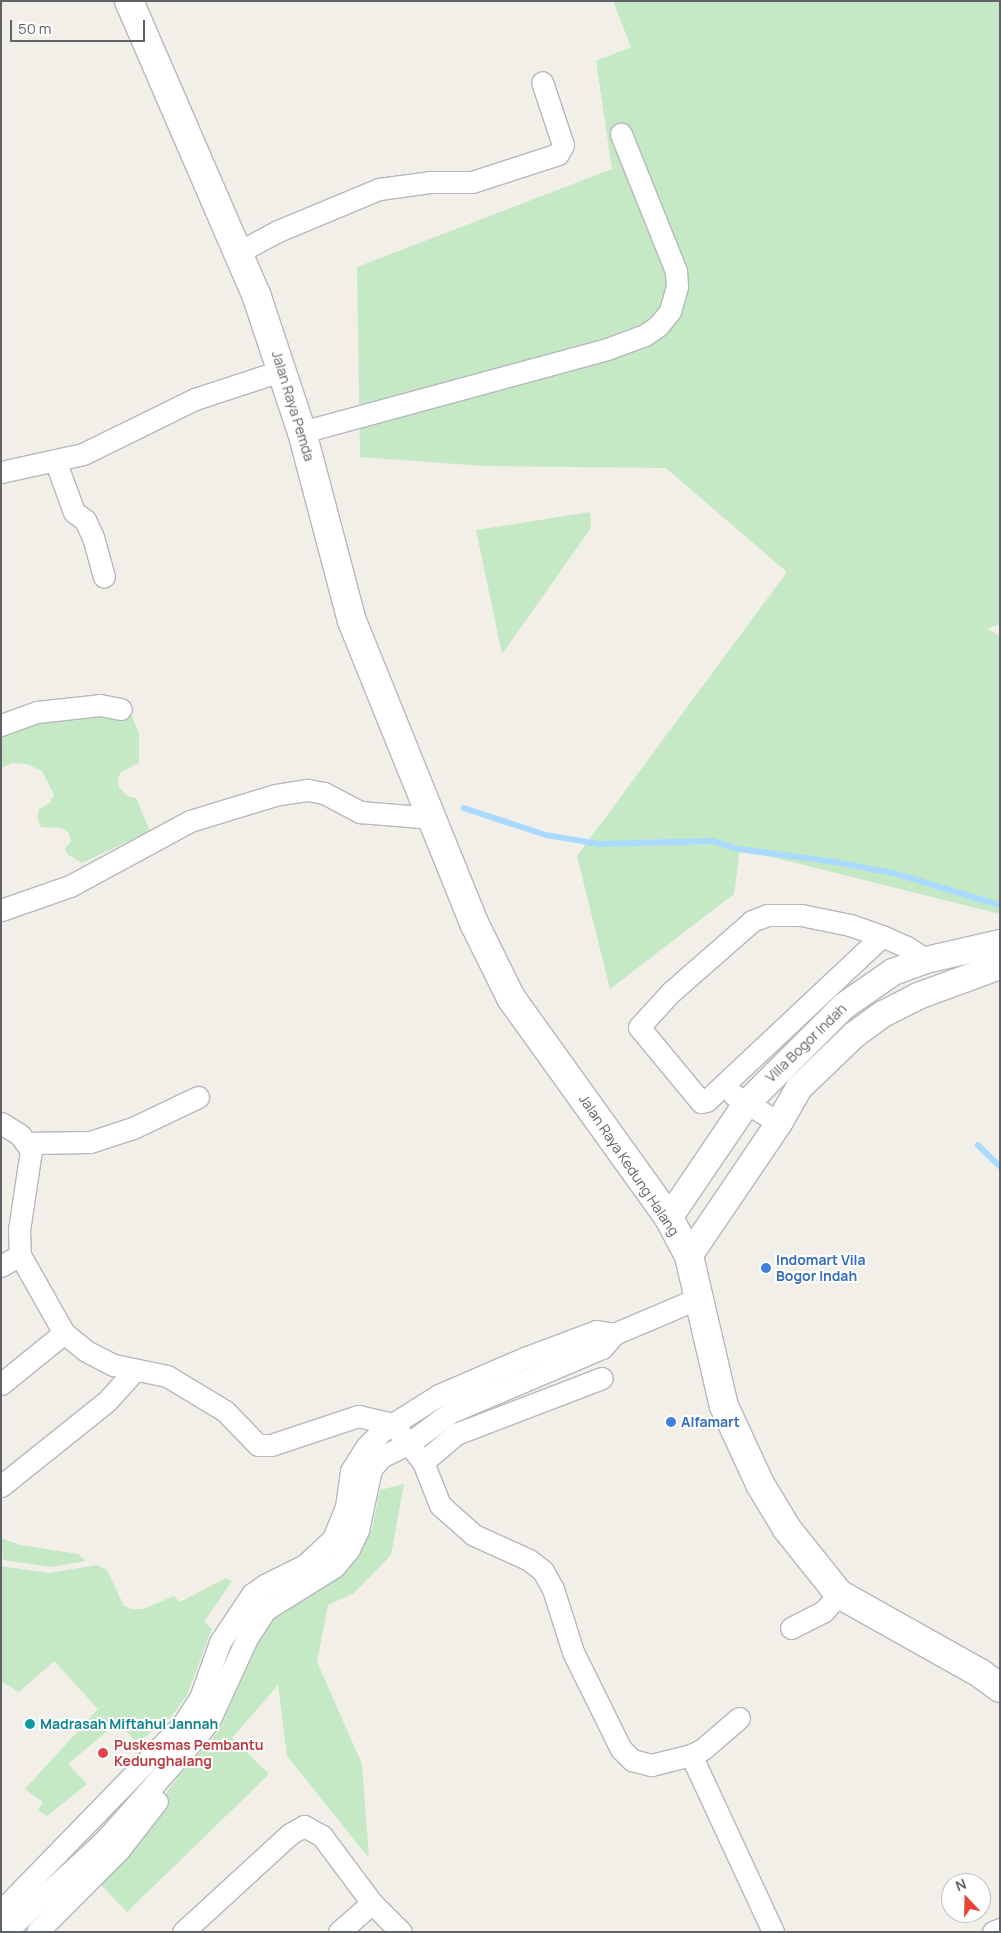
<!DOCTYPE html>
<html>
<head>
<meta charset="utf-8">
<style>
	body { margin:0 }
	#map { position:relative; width:1001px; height:1933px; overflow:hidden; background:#f1efe8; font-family:Manrope,sans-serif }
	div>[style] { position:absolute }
	.green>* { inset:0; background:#c5e8c5 }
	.stream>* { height:5.5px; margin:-2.75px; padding:0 2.75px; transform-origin:2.75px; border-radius:2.75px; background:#aadaff }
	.roads { filter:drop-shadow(1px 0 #b5b8bc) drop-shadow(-1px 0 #b5b8bc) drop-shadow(0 1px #b5b8bc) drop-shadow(0 -1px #b5b8bc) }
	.minor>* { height:21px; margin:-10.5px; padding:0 10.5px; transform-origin:10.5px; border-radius:10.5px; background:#fff }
	.tertiary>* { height:26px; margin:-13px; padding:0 13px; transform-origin:13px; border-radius:13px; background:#fff }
	.secondary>* { height:28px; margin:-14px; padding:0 14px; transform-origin:14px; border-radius:14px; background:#fff }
	.dots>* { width:14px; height:14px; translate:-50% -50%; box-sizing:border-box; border:2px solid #fff; border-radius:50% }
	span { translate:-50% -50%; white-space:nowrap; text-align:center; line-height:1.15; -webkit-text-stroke:4px #fff; paint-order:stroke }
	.street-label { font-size:14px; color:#5f6368 }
	.shop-label { font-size:14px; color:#366cbe; font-weight:700 }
	.left { translate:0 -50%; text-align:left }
	.culture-label { font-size:14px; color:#0d838f; font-weight:700 }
	.health-label { font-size:14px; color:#be3a42; font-weight:700 }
	.frame { position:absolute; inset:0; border:2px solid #5f6368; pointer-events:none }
	.north { position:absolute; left:941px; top:1873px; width:50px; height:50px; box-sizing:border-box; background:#fff; border:1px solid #bfc1c3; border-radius:50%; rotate:339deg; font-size:14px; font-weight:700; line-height:20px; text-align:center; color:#5f6368 }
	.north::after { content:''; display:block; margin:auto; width:18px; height:22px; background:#ea4335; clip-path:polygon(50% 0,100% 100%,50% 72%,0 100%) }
	.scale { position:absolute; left:10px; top:20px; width:135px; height:22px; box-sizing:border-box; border:2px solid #5f6368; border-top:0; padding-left:6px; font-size:15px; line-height:18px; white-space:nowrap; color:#5f6368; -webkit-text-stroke:4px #fff; paint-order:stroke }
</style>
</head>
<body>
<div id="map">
	<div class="green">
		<div style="clip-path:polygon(613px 1px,1000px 1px,1000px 624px,987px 629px,1000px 636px,1000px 914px,740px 849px,734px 894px,610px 989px,577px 856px,787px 572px,666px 468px,484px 466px,360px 457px,357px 267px,612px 169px,596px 61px,631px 47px)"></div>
		<div style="clip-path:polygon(590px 512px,591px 528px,502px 654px,476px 530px)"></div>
		<div style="clip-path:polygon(97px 706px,131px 715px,139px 733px,139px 763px,122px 771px,118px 777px,119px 787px,127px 796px,136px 798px,150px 831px,82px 863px,67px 854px,65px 848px,71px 842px,69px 833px,62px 828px,41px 827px,37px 817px,39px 809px,50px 803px,54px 795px,42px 771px,27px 764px,12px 763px,1px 768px,1px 727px)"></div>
		<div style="clip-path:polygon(404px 1484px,391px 1555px,354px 1593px,328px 1605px,317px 1662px,362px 1764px,369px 1858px,287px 1756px,278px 1685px,232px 1738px,269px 1774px,127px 1912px,100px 1884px,138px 1843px,132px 1836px,180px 1775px,218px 1732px,252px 1657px,265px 1610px,344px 1563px,372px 1529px,380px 1490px)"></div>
		<div style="clip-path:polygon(1px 1538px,20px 1545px,78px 1554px,86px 1561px,51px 1567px,3px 1560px)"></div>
		<div style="clip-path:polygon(97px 1565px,107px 1570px,124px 1606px,131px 1609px,143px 1609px,174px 1596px,180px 1602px,226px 1578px,232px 1581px,204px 1622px,212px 1629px,187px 1695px,172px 1716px,137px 1743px,118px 1722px,68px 1764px,87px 1784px,47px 1816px,38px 1810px,43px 1802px,25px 1789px,98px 1709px,54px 1661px,19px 1692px,1px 1681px,1px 1566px,49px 1573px)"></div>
		<div style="clip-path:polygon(155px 1765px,159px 1769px,1px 1926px)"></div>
	</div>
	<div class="stream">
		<div style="left:464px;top:808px;width:86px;rotate:18.2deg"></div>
		<div style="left:546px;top:835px;width:55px;rotate:9.5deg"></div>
		<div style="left:600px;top:844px;width:113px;rotate:-1.5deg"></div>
		<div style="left:713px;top:841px;width:27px;rotate:17deg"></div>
		<div style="left:739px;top:849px;width:91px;rotate:7.6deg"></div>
		<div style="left:829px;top:861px;width:65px;rotate:10.6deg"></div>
		<div style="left:893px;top:873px;width:112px;rotate:16.7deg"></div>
		<div style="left:978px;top:1145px;width:30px;rotate:44deg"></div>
	</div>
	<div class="roads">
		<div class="minor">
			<div style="left:237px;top:253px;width:47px;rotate:-28.2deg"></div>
			<div style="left:278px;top:231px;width:109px;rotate:-22.6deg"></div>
			<div style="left:379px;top:189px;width:51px;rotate:-7.8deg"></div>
			<div style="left:430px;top:182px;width:42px"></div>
			<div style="left:472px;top:182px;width:90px;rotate:-18deg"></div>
			<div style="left:558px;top:154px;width:10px;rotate:-61deg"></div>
			<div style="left:563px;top:145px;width:66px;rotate:-108.4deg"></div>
			<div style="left:302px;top:432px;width:316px;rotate:-15.2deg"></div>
			<div style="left:607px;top:349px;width:40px;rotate:-20.2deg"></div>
			<div style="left:645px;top:335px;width:16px;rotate:-35deg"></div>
			<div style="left:658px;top:326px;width:19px;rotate:-51deg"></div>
			<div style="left:670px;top:311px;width:26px;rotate:-74deg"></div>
			<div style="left:677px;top:286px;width:15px;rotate:-94deg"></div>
			<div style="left:676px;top:271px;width:148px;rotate:-111.9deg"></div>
			<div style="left:55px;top:460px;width:55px;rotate:69.9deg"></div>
			<div style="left:74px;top:512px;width:14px;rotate:36deg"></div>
			<div style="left:85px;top:520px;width:19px;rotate:65deg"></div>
			<div style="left:93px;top:537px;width:41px;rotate:74.6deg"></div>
			<div style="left:1px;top:472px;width:84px;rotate:-12.4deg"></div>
			<div style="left:83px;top:454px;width:125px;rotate:-26.2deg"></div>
			<div style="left:195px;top:399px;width:93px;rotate:-18.2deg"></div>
			<div style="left:1px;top:725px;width:38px;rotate:-20deg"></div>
			<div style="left:37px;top:712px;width:63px;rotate:-6.3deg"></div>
			<div style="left:100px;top:705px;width:21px;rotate:11deg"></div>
			<div style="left:1px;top:910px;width:73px;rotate:-19.2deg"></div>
			<div style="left:70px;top:886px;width:136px;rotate:-28.4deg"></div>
			<div style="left:190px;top:821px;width:89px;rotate:-17deg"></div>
			<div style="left:275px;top:795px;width:33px;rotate:-9deg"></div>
			<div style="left:308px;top:790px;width:16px;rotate:11deg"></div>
			<div style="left:324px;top:793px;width:41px;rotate:27.8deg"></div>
			<div style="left:360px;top:812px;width:73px;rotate:4.7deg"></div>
			<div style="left:882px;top:936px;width:241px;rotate:136.8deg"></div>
			<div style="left:706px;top:1101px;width:5px;rotate:169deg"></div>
			<div style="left:701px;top:1102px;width:97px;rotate:-129.6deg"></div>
			<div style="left:639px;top:1027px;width:47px;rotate:-47.6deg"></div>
			<div style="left:671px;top:992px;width:108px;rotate:-41.2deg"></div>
			<div style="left:752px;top:921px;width:17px;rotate:-21deg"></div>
			<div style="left:768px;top:915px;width:33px"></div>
			<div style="left:801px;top:915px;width:50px;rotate:11.5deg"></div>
			<div style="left:850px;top:925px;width:34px;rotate:19deg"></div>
			<div style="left:882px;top:936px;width:27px;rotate:24deg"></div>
			<div style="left:907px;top:947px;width:23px;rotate:34deg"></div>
			<div style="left:734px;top:1095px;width:53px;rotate:31.9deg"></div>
			<div style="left:1px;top:1123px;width:22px;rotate:32deg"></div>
			<div style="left:20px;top:1135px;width:19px;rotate:54deg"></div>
			<div style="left:31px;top:1150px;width:81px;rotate:98.5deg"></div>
			<div style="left:19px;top:1230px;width:25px;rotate:88deg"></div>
			<div style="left:20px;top:1255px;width:90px;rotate:60.6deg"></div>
			<div style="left:64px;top:1333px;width:28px;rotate:39deg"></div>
			<div style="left:86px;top:1351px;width:31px;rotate:27deg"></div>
			<div style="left:114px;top:1365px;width:54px;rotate:11.7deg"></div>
			<div style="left:167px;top:1376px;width:68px;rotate:31.1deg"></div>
			<div style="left:225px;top:1411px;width:47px;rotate:45.9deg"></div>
			<div style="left:258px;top:1445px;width:13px"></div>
			<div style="left:271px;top:1445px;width:92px;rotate:-18.4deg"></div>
			<div style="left:358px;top:1416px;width:36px;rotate:13deg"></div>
			<div style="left:393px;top:1424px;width:48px;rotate:51.7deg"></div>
			<div style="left:423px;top:1462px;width:46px;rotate:68.4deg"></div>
			<div style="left:440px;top:1505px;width:45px;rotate:41.4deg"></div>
			<div style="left:474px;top:1535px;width:60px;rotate:24.4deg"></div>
			<div style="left:529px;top:1560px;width:18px;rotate:38deg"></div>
			<div style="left:543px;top:1571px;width:21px;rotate:61deg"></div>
			<div style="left:553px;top:1589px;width:66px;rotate:72.4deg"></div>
			<div style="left:573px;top:1652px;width:108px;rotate:63.7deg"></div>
			<div style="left:621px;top:1749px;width:16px;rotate:45deg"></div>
			<div style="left:632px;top:1760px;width:20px;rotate:15deg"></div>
			<div style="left:651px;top:1765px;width:41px;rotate:-14deg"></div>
			<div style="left:27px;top:1143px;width:63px;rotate:-0.9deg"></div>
			<div style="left:90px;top:1142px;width:45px;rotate:-18deg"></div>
			<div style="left:133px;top:1128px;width:72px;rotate:-25.5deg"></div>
			<div style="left:1px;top:1266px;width:22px;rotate:-30deg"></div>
			<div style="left:1px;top:1384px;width:81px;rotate:-39deg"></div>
			<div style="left:423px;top:1462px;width:43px;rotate:-40.3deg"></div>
			<div style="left:456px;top:1434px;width:156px;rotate:-21deg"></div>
			<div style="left:1px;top:1486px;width:136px;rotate:-38.7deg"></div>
			<div style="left:107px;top:1401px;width:42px;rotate:-47.9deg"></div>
			<div style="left:791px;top:1628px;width:36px;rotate:-27deg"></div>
			<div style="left:823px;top:1612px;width:24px;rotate:-48deg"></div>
			<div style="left:739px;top:1718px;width:48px;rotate:139.3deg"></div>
			<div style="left:703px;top:1749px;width:13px;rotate:153deg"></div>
			<div style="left:691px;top:1755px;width:195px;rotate:65.1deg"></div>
			<div style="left:1px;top:1911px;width:261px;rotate:-45.8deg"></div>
			<div style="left:183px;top:1724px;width:31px;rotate:-57deg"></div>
			<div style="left:200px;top:1698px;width:59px;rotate:-70.3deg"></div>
			<div style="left:220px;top:1642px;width:58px;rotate:-56.3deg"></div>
			<div style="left:252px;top:1594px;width:16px;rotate:-35deg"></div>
			<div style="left:265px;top:1585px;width:45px;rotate:-26.6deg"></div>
			<div style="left:305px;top:1565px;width:38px;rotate:-43deg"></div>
			<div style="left:333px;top:1539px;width:35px;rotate:-68deg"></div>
			<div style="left:346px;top:1507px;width:36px;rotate:-82deg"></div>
			<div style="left:351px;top:1471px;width:28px;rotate:-58deg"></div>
			<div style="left:366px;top:1447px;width:23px;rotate:-45deg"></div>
			<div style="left:382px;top:1431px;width:67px;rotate:-32.3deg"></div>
			<div style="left:439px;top:1395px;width:96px;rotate:-23.4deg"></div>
			<div style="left:527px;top:1357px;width:74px;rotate:-20.6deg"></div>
			<div style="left:596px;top:1331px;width:18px;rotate:9deg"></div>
			<div style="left:5px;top:1932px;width:136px;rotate:-42.6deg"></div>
			<div style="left:105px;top:1840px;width:137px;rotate:-48.5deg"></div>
			<div style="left:196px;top:1737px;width:21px;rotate:-51deg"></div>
			<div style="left:209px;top:1721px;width:91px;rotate:-65.4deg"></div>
			<div style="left:247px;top:1638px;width:33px;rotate:-57deg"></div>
			<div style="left:265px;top:1610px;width:81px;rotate:-31.9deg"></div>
			<div style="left:334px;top:1567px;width:23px;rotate:-50deg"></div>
			<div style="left:349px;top:1549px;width:21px;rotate:-65deg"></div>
			<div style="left:358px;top:1530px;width:62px;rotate:-78deg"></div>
			<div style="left:371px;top:1469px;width:16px;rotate:-50deg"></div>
			<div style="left:381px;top:1457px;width:30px;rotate:-26deg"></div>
			<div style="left:408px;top:1444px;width:54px;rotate:-36.7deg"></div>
			<div style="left:451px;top:1412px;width:164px;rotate:-23deg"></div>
			<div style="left:602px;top:1348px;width:18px;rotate:-49deg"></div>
			<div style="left:614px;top:1334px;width:95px;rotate:-23deg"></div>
			<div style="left:37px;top:1932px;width:115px;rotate:-45deg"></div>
			<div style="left:118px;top:1851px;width:63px;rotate:-52deg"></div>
			<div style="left:183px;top:1932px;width:145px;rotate:-42.5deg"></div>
			<div style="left:290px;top:1834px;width:16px;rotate:-30deg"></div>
			<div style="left:304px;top:1826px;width:21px;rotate:29deg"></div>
			<div style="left:322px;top:1836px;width:84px;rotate:53.3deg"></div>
			<div style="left:372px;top:1903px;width:41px;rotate:45deg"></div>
			<div style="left:339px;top:1932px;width:44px;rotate:-41.3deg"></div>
			<div style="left:993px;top:1932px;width:8px;rotate:-23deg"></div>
		</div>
		<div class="tertiary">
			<div style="left:669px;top:1218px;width:139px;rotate:-55.9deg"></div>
			<div style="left:747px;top:1103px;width:137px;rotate:-45deg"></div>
			<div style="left:844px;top:1006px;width:60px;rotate:-34.8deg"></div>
			<div style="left:893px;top:972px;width:35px;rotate:-20deg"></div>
			<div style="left:926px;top:960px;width:76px;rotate:-12.9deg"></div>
			<div style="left:689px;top:1256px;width:161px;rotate:-55.9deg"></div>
			<div style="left:779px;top:1123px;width:40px;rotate:-60.3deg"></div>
			<div style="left:799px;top:1088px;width:76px;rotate:-43.9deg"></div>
			<div style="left:854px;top:1035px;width:36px;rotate:-36deg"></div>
			<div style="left:883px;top:1014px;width:39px;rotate:-27deg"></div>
			<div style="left:918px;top:996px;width:87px;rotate:-20.1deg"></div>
		</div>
		<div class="secondary">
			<div style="left:129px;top:1px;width:319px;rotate:66.6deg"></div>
			<div style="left:256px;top:294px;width:145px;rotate:71.6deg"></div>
			<div style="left:302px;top:432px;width:196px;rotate:75.2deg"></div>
			<div style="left:352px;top:621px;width:328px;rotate:68deg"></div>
			<div style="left:475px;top:925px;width:81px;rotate:63.7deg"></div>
			<div style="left:511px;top:998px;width:271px;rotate:54.3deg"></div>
			<div style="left:669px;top:1218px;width:43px;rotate:62.2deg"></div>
			<div style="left:689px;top:1256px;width:154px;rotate:76.9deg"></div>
			<div style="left:724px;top:1406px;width:86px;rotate:65.2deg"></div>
			<div style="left:760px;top:1484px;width:52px;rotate:59deg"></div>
			<div style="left:787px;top:1529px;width:83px;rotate:51.3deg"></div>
			<div style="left:839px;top:1594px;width:162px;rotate:29.3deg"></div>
			<div style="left:980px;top:1673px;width:25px;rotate:37deg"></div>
		</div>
	</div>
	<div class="dots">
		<div style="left:766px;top:1268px;background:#3f7fe0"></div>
		<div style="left:671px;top:1422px;background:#3f7fe0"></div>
		<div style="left:30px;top:1724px;background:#0f9aa8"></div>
		<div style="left:103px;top:1753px;background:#e0444e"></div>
	</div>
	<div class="street-label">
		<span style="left:293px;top:406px;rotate:73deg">Jalan Raya Pemda</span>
		<span style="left:806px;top:1043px;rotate:-44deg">Villa Bogor Indah</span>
		<span style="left:629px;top:1165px;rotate:56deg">Jalan Raya Kedung Halang</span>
	</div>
	<div class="shop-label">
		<span class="left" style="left:776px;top:1268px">Indomart Vila<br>Bogor Indah</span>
		<span class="left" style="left:681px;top:1422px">Alfamart</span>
	</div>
	<div class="culture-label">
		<span class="left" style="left:40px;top:1724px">Madrasah Miftahul Jannah</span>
	</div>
	<div class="health-label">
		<span class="left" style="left:114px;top:1753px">Puskesmas Pembantu<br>Kedunghalang</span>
	</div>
	<div class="frame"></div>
	<div class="north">N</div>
	<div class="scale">50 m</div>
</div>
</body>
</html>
